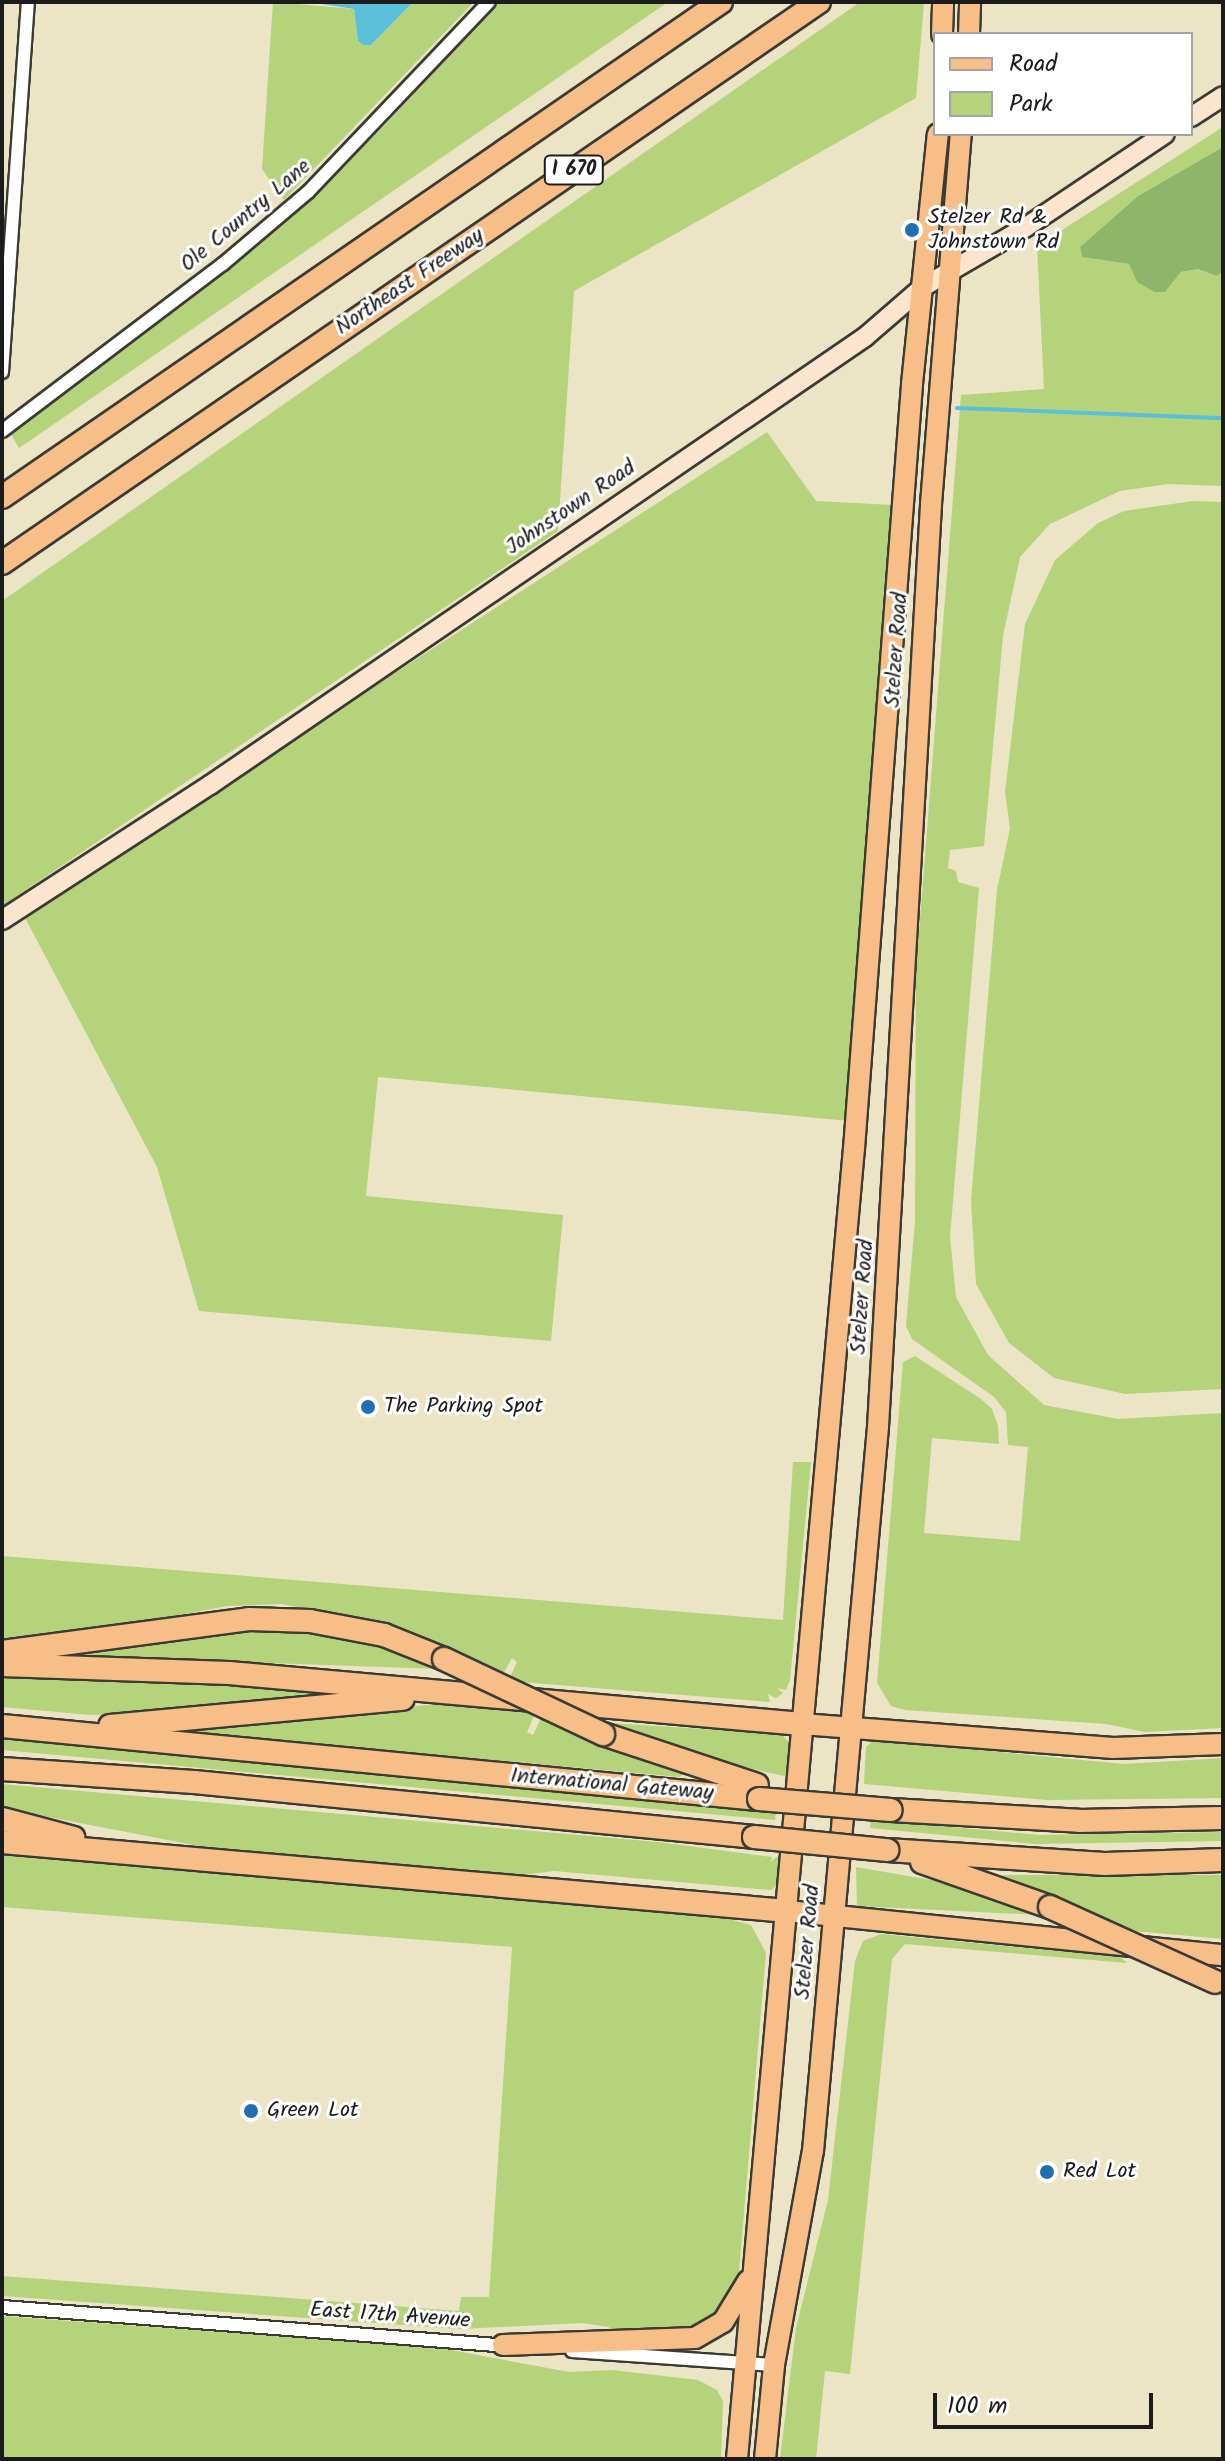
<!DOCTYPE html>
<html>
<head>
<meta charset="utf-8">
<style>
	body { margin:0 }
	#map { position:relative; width:1225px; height:2461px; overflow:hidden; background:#ebe4c5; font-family:Kalam,sans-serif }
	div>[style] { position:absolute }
	.green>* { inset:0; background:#b4d37a }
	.forest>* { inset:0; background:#8fb56a }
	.water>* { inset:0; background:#5bbfd9 }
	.stream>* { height:4px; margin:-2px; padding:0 2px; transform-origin:2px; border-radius:2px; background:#5bbfd9 }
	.roads { filter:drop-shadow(2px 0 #3b3a35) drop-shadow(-2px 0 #3b3a35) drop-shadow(0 2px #3b3a35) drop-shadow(0 -2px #3b3a35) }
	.minor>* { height:12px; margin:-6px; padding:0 6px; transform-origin:6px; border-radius:6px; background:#fff }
	.secondary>* { height:18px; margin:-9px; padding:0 9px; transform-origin:9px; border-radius:9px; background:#fce5cf }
	.primary>* { height:20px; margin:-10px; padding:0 10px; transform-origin:10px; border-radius:10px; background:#f7be87 }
	.motorway>* { height:22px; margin:-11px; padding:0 11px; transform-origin:11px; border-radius:11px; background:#f7be87 }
	.bridges { filter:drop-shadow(2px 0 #3b3a35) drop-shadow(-2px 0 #3b3a35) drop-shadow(0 2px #3b3a35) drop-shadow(0 -2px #3b3a35) }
	.motorway-bridge>* { height:22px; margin:-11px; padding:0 11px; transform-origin:11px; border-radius:11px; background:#f7be87 }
	.dots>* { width:22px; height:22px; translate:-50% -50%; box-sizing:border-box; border:4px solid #fff; border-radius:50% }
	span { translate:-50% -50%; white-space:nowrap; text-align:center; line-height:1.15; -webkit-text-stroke:6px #fff; paint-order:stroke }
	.shield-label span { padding:2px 6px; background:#fff; border:2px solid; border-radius:6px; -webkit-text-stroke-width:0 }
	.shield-label { font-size:20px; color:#1c1c1c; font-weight:700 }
	.street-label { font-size:22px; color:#1c1c1c }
	.poi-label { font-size:22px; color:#1c1c1c }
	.left { translate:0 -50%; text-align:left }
	.frame { position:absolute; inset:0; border:4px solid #1c1c1c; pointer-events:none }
	.legend { position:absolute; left:933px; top:32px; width:260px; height:104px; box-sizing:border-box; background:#fff; border:2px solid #a4a4a4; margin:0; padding:10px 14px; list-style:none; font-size:24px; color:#1c1c1c }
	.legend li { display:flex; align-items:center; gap:16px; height:40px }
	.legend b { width:40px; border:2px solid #a4a4a4 }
	.scale { position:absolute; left:933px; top:2393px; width:220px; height:36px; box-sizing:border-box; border:4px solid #1c1c1c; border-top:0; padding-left:10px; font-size:24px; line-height:28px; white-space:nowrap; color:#1c1c1c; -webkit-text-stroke:6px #fff; paint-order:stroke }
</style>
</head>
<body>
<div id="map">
	<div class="green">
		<div style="clip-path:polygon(273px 2px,354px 9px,358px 41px,371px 45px,413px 2px,474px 2px,284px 200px,262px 169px)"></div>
		<div style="clip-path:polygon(499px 2px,668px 2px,19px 448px,11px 434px,294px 213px,384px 126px)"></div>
		<div style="clip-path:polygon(860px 2px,924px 2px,916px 98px,574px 291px,558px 531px,2px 906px,2px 601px)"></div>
		<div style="clip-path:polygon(1223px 127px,1223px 147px,1138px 196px,1080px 247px,1082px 257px,1129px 264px,1137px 282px,1165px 292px,1181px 272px,1198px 269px,1215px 276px,1223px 272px,1223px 486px,1168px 484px,1120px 491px,1050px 524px,1020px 557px,1003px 636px,984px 846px,950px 850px,948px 868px,956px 871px,958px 882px,979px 888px,950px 1237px,956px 1297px,988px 1355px,1044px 1405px,1118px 1419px,1223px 1413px,1223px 1728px,1145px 1732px,1106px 1724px,905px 1710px,891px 1706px,877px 1683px,903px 1362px,915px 1356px,981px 1399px,992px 1409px,998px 1426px,999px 1444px,932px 1438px,924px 1533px,1020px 1541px,1028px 1447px,1008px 1445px,1006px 1412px,994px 1397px,912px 1339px,906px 1326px,915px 1221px,916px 971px,961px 395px,1044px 389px,1037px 246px)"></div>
		<div style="clip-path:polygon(767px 432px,816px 501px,892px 505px,884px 681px,849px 1121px,378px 1077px,366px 1196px,563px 1215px,551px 1341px,199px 1311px,157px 1167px,23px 914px)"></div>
		<div style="clip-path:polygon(1193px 501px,1223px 502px,1223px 1389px,1125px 1394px,1054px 1378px,1009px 1343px,976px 1284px,971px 1201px,997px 890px,1010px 828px,1005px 792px,1025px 624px,1055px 560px,1098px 523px,1124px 511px)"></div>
		<div style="clip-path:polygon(793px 1462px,811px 1462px,790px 1680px,786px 1690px,777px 1688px,783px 1693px,776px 1698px,768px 1694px,770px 1702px,521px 1682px,510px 1677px,517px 1662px,512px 1658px,503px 1674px,389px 1623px,281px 1604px,227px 1606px,68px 1636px,2px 1640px,2px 1556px,783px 1620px)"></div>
		<div style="clip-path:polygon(300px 1627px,374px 1642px,439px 1669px,67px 1656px,223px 1628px)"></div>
		<div style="clip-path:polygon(2px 1668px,347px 1690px,179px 1712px,90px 1715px,2px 1707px)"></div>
		<div style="clip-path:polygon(436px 1704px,520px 1709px,534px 1716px,527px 1732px,533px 1735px,541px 1718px,685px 1773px,680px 1777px,178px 1731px)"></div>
		<div style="clip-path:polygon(611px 1723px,781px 1734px,791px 1744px,788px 1777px,718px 1761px)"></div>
		<div style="clip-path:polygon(2px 1734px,776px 1811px,775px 1820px,2px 1750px)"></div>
		<div style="clip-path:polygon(874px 1740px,1124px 1764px,1223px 1758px,1223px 1798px,1047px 1800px,864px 1784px,866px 1747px)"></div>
		<div style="clip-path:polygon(2px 1784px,658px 1842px,772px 1857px,771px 1862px,776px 1857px,781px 1858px,779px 1883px,771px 1890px,554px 1871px,522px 1875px,199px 1846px,2px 1808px)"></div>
		<div style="clip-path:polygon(871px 1820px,1040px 1835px,1223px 1832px,1223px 1841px,1035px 1844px,870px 1828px)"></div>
		<div style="clip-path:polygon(2px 1852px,721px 1917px,751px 1925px,766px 1953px,739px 2272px,723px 2310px,696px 2332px,609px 2332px,609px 2327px,583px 2323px,459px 2329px,2px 2296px,2px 2276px,459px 2311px,461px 2297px,489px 2297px,512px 1947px,2px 1907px)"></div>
		<div style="clip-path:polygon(856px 1867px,960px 1885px,1040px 1915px,857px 1906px)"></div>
		<div style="clip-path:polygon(1001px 1875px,1223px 1875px,1223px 1939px,1122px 1930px)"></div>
		<div style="clip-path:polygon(881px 1934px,1120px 1957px,1127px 1963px,905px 1944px,892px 1959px,850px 2374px,825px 2371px,816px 2459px,780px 2459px,796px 2328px,828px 2200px,855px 1961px,863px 1941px)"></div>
		<div style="clip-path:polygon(2px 2316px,440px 2348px,569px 2372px,612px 2370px,698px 2380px,717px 2390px,723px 2401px,721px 2459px,2px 2459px)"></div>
	</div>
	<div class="forest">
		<div style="clip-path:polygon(1223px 147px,1223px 272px,1216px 276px,1198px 269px,1181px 272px,1165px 292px,1155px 292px,1137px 282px,1129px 264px,1082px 257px,1080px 247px,1138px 196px)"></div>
	</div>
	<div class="water">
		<div style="clip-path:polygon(309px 2px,413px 2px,371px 45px,364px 45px,358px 41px,354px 9px)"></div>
	</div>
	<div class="stream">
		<div style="left:957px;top:408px;width:266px;rotate:2.2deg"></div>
	</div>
	<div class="roads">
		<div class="minor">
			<div style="left:2px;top:372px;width:371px;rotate:-86deg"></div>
			<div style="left:2px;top:431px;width:277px;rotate:-37.1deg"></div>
			<div style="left:223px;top:264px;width:111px;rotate:-40.3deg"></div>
			<div style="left:308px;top:192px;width:262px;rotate:-46.4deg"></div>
			<div style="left:2px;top:2307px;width:508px;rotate:4.4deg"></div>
			<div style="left:572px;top:2351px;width:202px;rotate:4deg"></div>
		</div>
		<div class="secondary">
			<div style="left:1191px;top:117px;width:38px;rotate:-33deg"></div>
			<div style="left:2px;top:920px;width:248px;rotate:-33deg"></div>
			<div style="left:210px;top:785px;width:794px;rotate:-34.37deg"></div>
			<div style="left:865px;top:337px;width:77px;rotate:-40.8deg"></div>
			<div style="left:923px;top:287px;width:119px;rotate:-30.2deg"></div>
			<div style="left:1026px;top:227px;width:167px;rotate:-33.8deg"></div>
		</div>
		<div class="primary">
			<div style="left:942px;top:34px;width:32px;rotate:-88deg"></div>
			<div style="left:969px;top:34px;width:32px;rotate:-88deg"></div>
			<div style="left:802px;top:1724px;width:312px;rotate:4.4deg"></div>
			<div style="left:1113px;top:1748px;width:110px;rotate:-2.1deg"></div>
			<div style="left:787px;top:1911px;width:438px;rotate:5.8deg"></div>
			<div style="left:503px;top:2345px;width:192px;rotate:-2.1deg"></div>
			<div style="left:695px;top:2338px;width:32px;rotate:-30deg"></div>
			<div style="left:723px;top:2322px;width:48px;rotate:-58.6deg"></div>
			<div style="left:737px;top:2459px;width:1315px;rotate:-84.9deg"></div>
			<div style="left:854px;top:1149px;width:767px;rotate:-85.66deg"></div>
			<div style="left:912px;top:384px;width:251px;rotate:-84.1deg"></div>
			<div style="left:765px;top:2459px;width:94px;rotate:-84.5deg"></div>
			<div style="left:774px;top:2365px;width:218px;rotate:-79.7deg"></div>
			<div style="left:813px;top:2151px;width:727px;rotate:-84.87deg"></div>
			<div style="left:878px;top:1427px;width:925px;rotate:-86.71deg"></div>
			<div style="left:931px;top:504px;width:371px;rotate:-85.4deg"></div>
		</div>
		<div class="motorway">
			<div style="left:2px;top:497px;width:873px;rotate:-34.55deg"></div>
			<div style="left:2px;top:563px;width:991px;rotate:-34.48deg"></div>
			<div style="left:2px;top:1652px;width:249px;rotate:-7.6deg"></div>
			<div style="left:249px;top:1619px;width:61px;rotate:1.9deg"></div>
			<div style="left:310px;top:1621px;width:75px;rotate:10.7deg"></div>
			<div style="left:384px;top:1635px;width:65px;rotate:21.8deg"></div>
			<div style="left:2px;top:1665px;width:227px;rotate:2deg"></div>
			<div style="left:229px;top:1673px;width:575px;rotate:5.09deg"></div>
			<div style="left:2px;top:1726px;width:761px;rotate:5.51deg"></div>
			<div style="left:110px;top:1726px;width:294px;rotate:-5.3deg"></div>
			<div style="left:603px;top:1734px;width:162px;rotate:18.3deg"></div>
			<div style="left:2px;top:1769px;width:192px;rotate:3.9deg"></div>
			<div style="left:194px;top:1782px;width:563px;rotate:5.61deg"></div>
			<div style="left:891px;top:1810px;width:188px;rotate:3.3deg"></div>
			<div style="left:1079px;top:1821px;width:144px;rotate:-1.2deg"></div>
			<div style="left:2px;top:1819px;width:74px;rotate:14.8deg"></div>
			<div style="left:2px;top:1842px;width:788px;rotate:5.02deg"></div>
			<div style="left:887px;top:1850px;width:218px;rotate:3.7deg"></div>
			<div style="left:1105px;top:1864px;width:118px;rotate:-1.9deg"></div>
			<div style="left:922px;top:1862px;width:136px;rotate:19.4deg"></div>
		</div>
	</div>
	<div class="bridges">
		<div class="motorway-bridge">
			<div style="left:444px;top:1659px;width:176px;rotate:25.3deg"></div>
			<div style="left:759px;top:1799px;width:132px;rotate:4.8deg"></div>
			<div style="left:754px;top:1837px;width:134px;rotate:5.6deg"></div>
			<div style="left:1050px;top:1907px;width:181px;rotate:24.4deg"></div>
		</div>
	</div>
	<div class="dots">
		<div style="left:912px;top:230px;background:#1f6fb2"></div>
		<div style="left:368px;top:1407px;background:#1f6fb2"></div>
		<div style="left:251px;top:2111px;background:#1f6fb2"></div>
		<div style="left:1047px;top:2172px;background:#1f6fb2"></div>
	</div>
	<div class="shield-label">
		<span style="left:574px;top:170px">I 670</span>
	</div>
	<div class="street-label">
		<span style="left:246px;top:216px;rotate:-40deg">Ole Country Lane</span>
		<span style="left:410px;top:282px;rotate:-34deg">Northeast Freeway</span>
		<span style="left:571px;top:508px;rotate:-34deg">Johnstown Road</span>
		<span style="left:897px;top:650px;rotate:-86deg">Stelzer Road</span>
		<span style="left:863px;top:1297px;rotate:-86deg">Stelzer Road</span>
		<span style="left:612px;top:1785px;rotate:5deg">International Gateway</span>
		<span style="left:808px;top:1942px;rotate:-85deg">Stelzer Road</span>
		<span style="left:390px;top:2316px;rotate:4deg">East 17th Avenue</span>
	</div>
	<div class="poi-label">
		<span class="left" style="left:928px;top:230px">Stelzer Rd &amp;<br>Johnstown Rd</span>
		<span class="left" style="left:384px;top:1407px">The Parking Spot</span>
		<span class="left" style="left:267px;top:2111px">Green Lot</span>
		<span class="left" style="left:1063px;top:2172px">Red Lot</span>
	</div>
	<div class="frame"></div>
	<ul class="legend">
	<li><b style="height:10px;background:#f7be87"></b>Road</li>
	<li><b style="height:22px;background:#b4d37a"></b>Park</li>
	</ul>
	<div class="scale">100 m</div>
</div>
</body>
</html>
